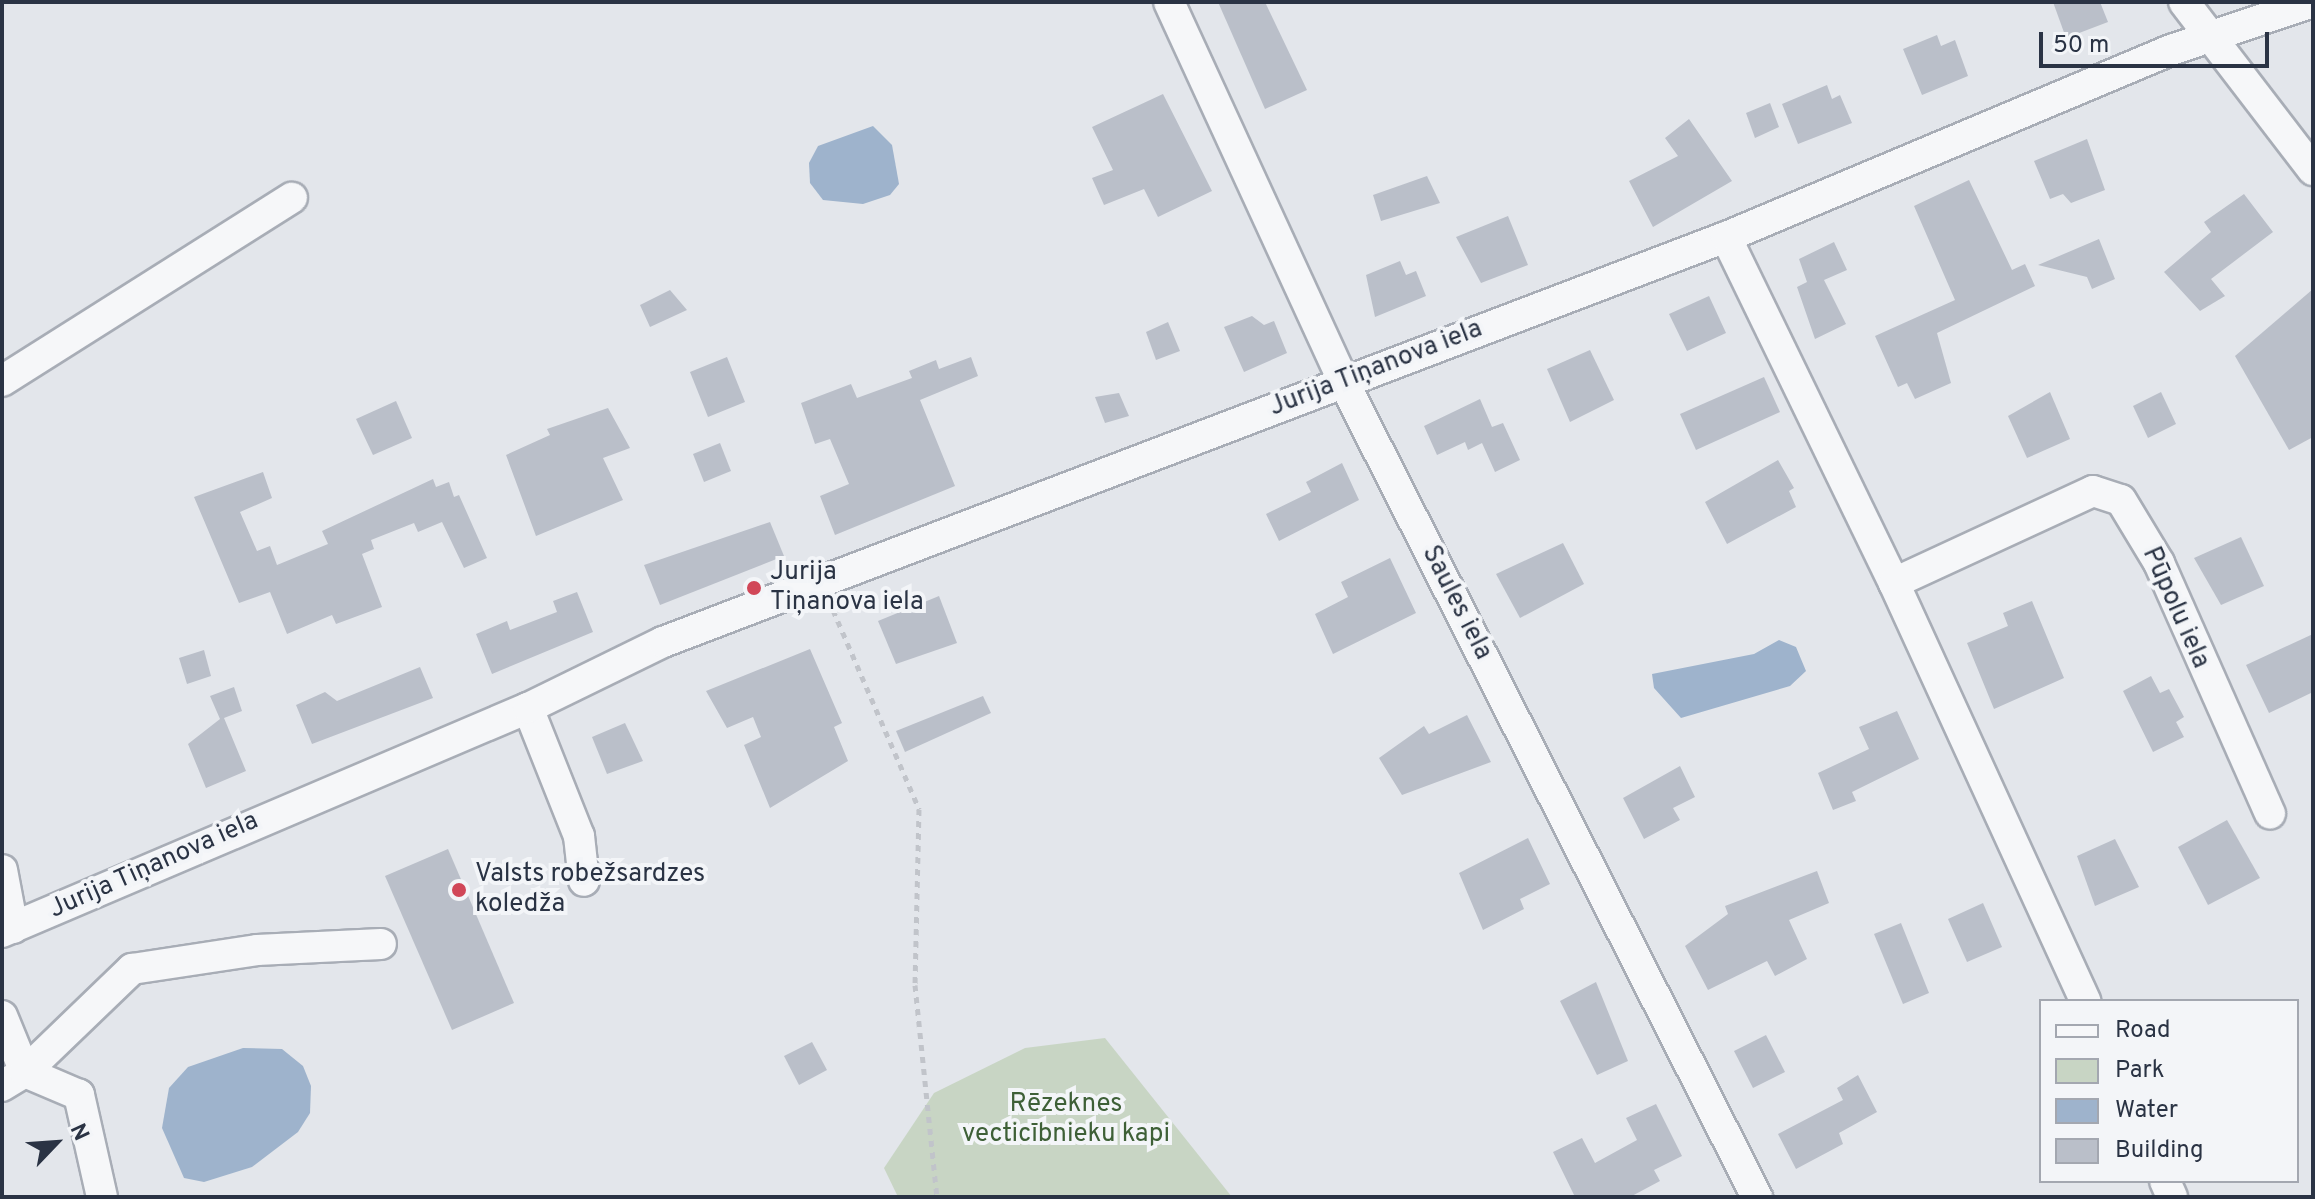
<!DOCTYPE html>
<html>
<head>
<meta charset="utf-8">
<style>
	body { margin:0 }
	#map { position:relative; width:2315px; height:1199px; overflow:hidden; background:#e3e6eb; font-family:Overpass,sans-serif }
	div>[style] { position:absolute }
	.green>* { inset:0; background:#c8d5c4 }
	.water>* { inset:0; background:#9eb3cc }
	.building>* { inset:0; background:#babfc9 }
	.path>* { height:5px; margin-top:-2.5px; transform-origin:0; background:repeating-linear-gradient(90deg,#c1c4ca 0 6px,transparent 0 12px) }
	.roads { filter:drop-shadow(2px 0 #a8adb6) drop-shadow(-2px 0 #a8adb6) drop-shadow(0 2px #a8adb6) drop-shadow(0 -2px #a8adb6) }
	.minor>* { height:30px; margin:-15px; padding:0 15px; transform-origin:15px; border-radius:15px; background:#f6f7f9 }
	.dots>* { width:22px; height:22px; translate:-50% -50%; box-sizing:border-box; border:4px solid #f3f5f8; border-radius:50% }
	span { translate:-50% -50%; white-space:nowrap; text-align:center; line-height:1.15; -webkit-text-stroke:8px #f3f5f8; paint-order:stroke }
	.street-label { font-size:26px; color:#2a3344 }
	.poi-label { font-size:26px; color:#2a3344 }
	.left { translate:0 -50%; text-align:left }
	.park-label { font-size:26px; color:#3e6037 }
	.frame { position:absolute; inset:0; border:4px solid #2a3344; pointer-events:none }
	.legend { position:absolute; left:2039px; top:999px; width:260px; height:184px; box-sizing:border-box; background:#f3f5f8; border:2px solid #a3a7b0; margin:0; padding:10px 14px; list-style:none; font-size:24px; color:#2a3344 }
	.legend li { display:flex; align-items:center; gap:16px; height:40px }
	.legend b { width:40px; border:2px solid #a3a7b0 }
	.north { position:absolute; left:16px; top:1103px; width:80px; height:80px; -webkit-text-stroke:6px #f3f5f8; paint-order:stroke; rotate:65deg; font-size:22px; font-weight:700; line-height:32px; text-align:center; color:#2a3344 }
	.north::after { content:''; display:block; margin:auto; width:28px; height:36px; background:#2a3344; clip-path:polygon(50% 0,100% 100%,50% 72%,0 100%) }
	.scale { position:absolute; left:2039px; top:32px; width:230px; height:36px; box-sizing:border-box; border:4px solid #2a3344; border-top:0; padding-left:10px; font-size:24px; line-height:28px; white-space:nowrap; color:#2a3344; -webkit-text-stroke:6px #f3f5f8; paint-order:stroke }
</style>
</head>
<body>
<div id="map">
	<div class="green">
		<div style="clip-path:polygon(1105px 1038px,1232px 1197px,898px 1197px,884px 1168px,934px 1093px,1025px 1048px)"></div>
	</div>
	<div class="water">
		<div style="clip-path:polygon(873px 126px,892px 145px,899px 184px,890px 195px,863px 204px,823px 200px,810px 183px,809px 163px,818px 146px)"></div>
		<div style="clip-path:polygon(1779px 640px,1796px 647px,1806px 671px,1790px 686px,1681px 718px,1654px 688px,1652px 674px,1754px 654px)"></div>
		<div style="clip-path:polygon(243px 1048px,282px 1049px,303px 1066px,311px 1086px,310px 1113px,298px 1132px,252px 1167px,204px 1182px,184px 1178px,162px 1128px,169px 1088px,188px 1067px)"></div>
	</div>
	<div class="building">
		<div style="clip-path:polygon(1218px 2px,1265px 2px,1307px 90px,1265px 109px)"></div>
		<div style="clip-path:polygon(2053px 2px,2100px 2px,2108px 22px,2066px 38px)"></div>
		<div style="clip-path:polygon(1937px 35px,1941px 46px,1955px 40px,1968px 76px,1922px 95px,1903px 49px)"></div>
		<div style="clip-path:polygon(1827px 85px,1832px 99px,1840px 95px,1852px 123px,1798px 144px,1782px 104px)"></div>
		<div style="clip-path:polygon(1163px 94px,1212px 191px,1158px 217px,1144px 189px,1104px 205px,1092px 178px,1113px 170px,1092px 127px)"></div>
		<div style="clip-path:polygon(1770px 103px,1779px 127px,1755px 138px,1746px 113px)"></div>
		<div style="clip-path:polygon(1689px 119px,1732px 181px,1653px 227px,1629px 181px,1678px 156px,1665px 138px)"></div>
		<div style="clip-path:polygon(2087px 139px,2105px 190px,2071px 203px,2063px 194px,2050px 199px,2034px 161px)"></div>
		<div style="clip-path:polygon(1427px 176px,1440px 203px,1381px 221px,1373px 195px)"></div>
		<div style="clip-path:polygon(1969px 180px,2012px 270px,2025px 264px,2035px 286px,1937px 333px,1951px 383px,1915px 399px,1907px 383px,1898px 387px,1875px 336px,1955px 300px,1914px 206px)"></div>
		<div style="clip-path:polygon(2244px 194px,2273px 232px,2211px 279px,2225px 296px,2200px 311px,2164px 272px,2211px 232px,2204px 222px)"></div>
		<div style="clip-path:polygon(1508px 216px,1528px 265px,1481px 283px,1456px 237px)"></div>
		<div style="clip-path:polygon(2099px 239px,2115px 279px,2092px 289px,2087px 277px,2038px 265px)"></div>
		<div style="clip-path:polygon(1834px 242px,1847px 270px,1824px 280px,1846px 324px,1815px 339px,1797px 287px,1807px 282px,1799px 259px)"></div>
		<div style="clip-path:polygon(1400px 261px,1406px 275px,1416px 271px,1426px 296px,1375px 317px,1366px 275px)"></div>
		<div style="clip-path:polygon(2313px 289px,2313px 437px,2289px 450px,2235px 356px)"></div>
		<div style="clip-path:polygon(670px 290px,687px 310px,650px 327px,640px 305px)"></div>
		<div style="clip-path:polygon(1709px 296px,1726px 333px,1687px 351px,1669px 314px)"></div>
		<div style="clip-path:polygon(1252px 316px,1264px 325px,1274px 321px,1287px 353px,1244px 372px,1224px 327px)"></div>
		<div style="clip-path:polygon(1168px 322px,1180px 351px,1156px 360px,1146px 332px)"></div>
		<div style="clip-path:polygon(1590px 350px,1614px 400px,1570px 422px,1547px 369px)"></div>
		<div style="clip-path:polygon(727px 357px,745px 402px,708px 417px,690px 372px)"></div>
		<div style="clip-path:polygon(971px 357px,978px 376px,920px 400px,955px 486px,835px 535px,820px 496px,849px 484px,830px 439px,815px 444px,801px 403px,851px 384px,857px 398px,912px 378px,909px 371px,936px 360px,939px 369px)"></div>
		<div style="clip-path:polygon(1764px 377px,1780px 412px,1696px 450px,1680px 414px)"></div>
		<div style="clip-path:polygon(2050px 392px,2070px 439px,2027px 458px,2008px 416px)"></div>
		<div style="clip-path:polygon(2161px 392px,2176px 424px,2148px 438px,2133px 406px)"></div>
		<div style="clip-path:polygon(1119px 393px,1129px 416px,1105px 423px,1095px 397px)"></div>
		<div style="clip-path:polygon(1480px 399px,1492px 427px,1503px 423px,1520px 460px,1495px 472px,1482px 443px,1468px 450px,1465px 442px,1437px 455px,1424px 426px)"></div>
		<div style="clip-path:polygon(396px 401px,412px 438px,373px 455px,356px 419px)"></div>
		<div style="clip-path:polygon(608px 408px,630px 448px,603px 458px,623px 500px,536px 536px,506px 455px,550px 435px,547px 429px)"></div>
		<div style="clip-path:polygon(720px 443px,731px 471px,704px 482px,693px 454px)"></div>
		<div style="clip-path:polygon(1778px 460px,1794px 488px,1789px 491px,1796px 507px,1727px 544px,1705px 502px)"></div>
		<div style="clip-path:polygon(1342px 463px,1359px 500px,1279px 541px,1266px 514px,1311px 492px,1306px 482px)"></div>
		<div style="clip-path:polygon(263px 472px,272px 498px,240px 512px,257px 551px,270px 546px,277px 565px,328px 544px,322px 531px,433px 479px,436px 487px,449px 482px,454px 497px,459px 495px,487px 558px,464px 568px,442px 522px,418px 532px,414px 523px,371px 540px,374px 549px,362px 554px,382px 607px,336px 624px,332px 615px,287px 634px,270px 592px,239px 603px,194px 497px)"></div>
		<div style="clip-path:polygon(770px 522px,784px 556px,660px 605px,644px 565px)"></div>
		<div style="clip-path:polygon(2241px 537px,2264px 586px,2221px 605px,2194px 558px)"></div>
		<div style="clip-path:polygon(1563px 543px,1584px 584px,1520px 618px,1496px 574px)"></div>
		<div style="clip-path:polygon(1390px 558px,1416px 613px,1333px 654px,1315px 614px,1348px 597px,1341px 582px)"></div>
		<div style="clip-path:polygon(577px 592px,593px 632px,492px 674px,476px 634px,507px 621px,510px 630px,557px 612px,553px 601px)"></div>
		<div style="clip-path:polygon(939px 596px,957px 643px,896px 664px,878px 621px)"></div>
		<div style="clip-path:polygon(2032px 601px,2064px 678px,1994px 709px,1967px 643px,2008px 626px,2003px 613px)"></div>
		<div style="clip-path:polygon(2313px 634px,2313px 692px,2269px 713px,2246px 665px)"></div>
		<div style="clip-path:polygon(810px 649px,842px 723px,834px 727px,848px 761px,770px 808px,744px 745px,761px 737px,753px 717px,727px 728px,706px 691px)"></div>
		<div style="clip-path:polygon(204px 650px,211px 676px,187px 684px,179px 658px)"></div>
		<div style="clip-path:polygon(420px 667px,433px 698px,312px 744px,296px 705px,325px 692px,337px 701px)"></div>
		<div style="clip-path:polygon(2151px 676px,2160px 693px,2169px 689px,2184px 717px,2176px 722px,2184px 737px,2153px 752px,2123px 691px)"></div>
		<div style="clip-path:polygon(234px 687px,242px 711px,224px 718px,246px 771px,206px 788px,188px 744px,220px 719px,210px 696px)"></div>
		<div style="clip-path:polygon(983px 696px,991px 713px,905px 752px,896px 731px)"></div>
		<div style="clip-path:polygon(1897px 711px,1919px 759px,1852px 792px,1856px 801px,1833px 810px,1818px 773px,1869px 749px,1859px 727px)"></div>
		<div style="clip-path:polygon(1467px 715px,1491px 762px,1402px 795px,1379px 758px,1424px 726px,1429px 734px)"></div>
		<div style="clip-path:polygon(625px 723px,643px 761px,607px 774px,592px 737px)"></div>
		<div style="clip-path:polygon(1680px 766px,1695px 797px,1673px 808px,1680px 820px,1644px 839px,1623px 798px)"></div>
		<div style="clip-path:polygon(2227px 820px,2260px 878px,2208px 905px,2178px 847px)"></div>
		<div style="clip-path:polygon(1528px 838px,1550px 884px,1520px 899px,1524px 909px,1483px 930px,1459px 873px)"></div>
		<div style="clip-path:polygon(2115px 839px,2139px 887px,2095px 906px,2077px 856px)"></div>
		<div style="clip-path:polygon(448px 849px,514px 1003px,452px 1030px,385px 876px)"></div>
		<div style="clip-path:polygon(1817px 871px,1829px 903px,1789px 920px,1807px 959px,1775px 976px,1767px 961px,1708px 990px,1685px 946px,1728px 914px,1725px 906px)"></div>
		<div style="clip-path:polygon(1983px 903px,2002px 947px,1967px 962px,1948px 919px)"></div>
		<div style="clip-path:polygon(1901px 923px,1929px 993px,1903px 1004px,1874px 934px)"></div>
		<div style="clip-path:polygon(1596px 982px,1628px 1061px,1597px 1075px,1560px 1001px)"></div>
		<div style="clip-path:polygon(1766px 1035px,1785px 1072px,1753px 1088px,1734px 1051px)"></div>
		<div style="clip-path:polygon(812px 1042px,827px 1070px,799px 1085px,784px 1056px)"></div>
		<div style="clip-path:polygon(1858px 1075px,1877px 1112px,1839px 1133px,1843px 1144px,1796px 1169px,1778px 1134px,1843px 1100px,1837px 1088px)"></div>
		<div style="clip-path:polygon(1656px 1104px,1682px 1156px,1654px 1170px,1660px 1181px,1630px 1197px,1575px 1197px,1553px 1152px,1582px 1138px,1595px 1163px,1637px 1140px,1626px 1118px)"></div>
	</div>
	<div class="path">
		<div style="left:833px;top:610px;width:217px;rotate:66.6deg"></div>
		<div style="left:919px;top:809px;width:176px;rotate:91.3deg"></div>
		<div style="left:915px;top:985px;width:213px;rotate:84.1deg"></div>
	</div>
	<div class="roads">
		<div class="minor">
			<div style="left:1169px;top:2px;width:417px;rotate:65.3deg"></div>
			<div style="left:1343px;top:381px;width:915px;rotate:63.1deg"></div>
			<div style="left:2184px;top:2px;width:212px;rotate:52.5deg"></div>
			<div style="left:1726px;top:237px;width:385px;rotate:64.1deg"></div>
			<div style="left:1894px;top:583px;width:460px;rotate:65.4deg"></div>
			<div style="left:2px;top:381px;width:343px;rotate:-32.3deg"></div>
			<div style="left:1894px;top:583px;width:219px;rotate:-24.8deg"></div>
			<div style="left:2093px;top:491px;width:29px;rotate:18deg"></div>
			<div style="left:2121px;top:500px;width:74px;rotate:58.9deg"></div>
			<div style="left:2159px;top:563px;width:274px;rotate:66.1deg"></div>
			<div style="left:528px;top:708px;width:138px;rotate:68.3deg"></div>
			<div style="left:579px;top:836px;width:45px;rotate:83.7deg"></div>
			<div style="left:2px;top:870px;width:59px;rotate:79.3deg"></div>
			<div style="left:2px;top:932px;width:572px;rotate:-23.07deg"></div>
			<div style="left:528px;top:708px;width:150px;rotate:-26.1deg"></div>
			<div style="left:663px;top:642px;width:1138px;rotate:-20.86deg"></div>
			<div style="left:1726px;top:237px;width:483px;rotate:-22.8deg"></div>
			<div style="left:2171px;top:50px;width:150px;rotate:-18.7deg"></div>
			<div style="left:2px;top:1016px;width:61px;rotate:67.7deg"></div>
			<div style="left:25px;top:1072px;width:27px;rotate:149deg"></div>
			<div style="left:2165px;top:1181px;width:17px;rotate:66deg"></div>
			<div style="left:102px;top:1197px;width:105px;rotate:-102.7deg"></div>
			<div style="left:79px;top:1095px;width:59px;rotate:-156.9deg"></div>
			<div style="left:25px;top:1072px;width:149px;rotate:-43.9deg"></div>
			<div style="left:132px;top:969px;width:126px;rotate:-8.6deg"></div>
			<div style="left:257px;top:950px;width:124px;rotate:-2.8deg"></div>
		</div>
	</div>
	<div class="dots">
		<div style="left:754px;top:588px;background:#d14758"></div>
		<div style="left:459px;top:890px;background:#d14758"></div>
	</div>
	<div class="street-label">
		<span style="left:1376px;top:369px;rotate:-21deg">Jurija Tiņanova iela</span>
		<span style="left:1456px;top:603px;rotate:63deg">Saules iela</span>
		<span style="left:2175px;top:608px;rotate:66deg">Pūpolu iela</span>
		<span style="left:154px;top:866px;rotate:-24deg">Jurija Tiņanova iela</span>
	</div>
	<div class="poi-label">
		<span class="left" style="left:770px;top:588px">Jurija<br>Tiņanova iela</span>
		<span class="left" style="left:475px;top:890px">Valsts robežsardzes<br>koledža</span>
	</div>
	<div class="park-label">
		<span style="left:1066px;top:1120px">Rēzeknes<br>vecticībnieku kapi</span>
	</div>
	<div class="frame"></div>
	<ul class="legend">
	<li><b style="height:10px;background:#f6f7f9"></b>Road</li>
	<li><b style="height:22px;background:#c8d5c4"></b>Park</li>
	<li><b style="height:22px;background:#9eb3cc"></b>Water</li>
	<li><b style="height:22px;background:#babfc9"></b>Building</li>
	</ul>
	<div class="north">N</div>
	<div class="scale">50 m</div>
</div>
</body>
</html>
